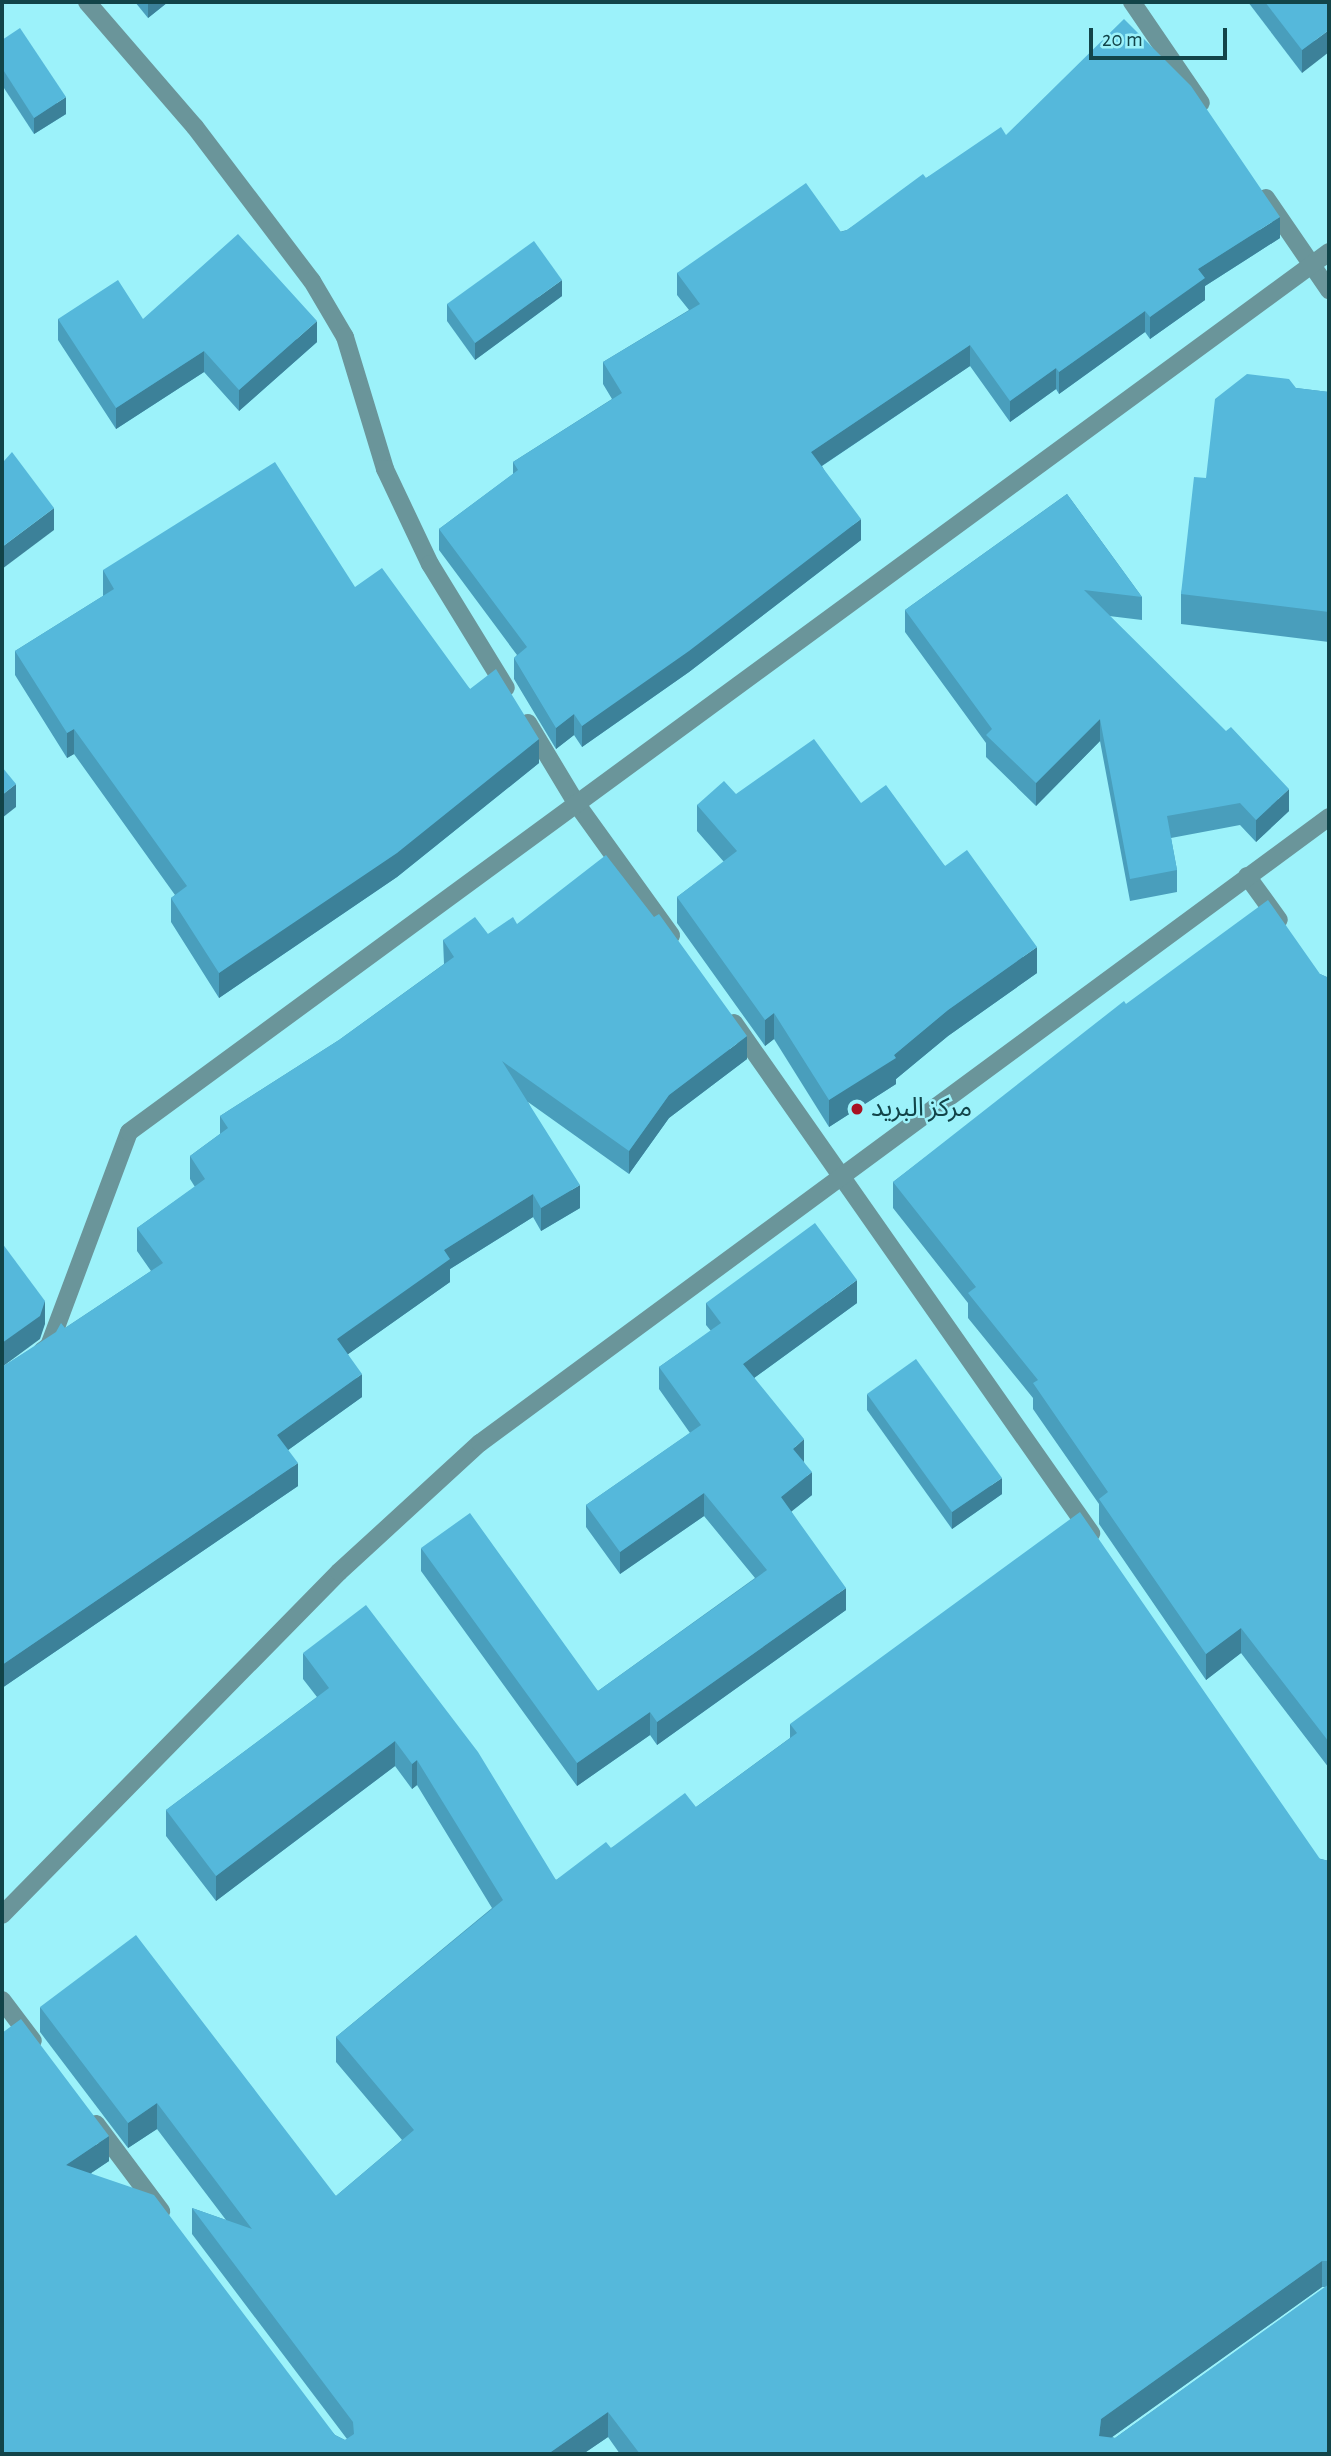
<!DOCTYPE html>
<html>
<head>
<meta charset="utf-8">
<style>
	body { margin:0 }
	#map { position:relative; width:1331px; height:2456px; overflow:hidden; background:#9cf2fa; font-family:"Alegreya Sans","Noto Sans Arabic",sans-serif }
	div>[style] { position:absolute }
	.minor>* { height:18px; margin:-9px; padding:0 9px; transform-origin:9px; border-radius:9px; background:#6a959a }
	.wall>* { inset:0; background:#499ebc }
	.shaded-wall>* { inset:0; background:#3c8199 }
	.building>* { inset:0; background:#55b8db }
	.dots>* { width:19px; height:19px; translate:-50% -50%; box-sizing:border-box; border:4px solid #9cf2fa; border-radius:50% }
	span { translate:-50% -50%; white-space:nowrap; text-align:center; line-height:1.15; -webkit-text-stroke:5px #9cf2fa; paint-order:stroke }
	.poi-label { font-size:26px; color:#124449 }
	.left { translate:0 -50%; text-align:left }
	.frame { position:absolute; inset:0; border:4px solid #124449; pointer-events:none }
	.scale { position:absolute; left:1089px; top:28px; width:138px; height:32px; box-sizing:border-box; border:4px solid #124449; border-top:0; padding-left:9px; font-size:21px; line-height:24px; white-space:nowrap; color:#124449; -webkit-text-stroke:5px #9cf2fa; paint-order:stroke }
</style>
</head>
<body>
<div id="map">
	<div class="minor">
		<div style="left:87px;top:2px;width:165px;rotate:49.2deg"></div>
		<div style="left:195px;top:127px;width:193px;rotate:52.8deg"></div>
		<div style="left:312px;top:281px;width:65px;rotate:59.5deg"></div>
		<div style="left:345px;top:337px;width:138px;rotate:73.1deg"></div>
		<div style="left:385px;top:469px;width:105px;rotate:64.7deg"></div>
		<div style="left:430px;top:564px;width:145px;rotate:58.5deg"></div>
		<div style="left:1132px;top:2px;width:122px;rotate:55.7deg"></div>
		<div style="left:1266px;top:198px;width:112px;rotate:55.6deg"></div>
		<div style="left:528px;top:723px;width:93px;rotate:59deg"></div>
		<div style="left:576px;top:803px;width:163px;rotate:54.3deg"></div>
		<div style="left:1247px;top:876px;width:54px;rotate:54deg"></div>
		<div style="left:734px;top:1023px;width:623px;rotate:55.01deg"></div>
		<div style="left:42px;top:1351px;width:9px;rotate:-36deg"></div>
		<div style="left:49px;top:1346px;width:228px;rotate:-69.5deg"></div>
		<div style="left:129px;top:1132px;width:1488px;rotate:-36.25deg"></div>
		<div style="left:2px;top:1915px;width:481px;rotate:-45.5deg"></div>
		<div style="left:339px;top:1572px;width:191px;rotate:-42.5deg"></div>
		<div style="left:480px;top:1443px;width:1055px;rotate:-36.4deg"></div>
		<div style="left:2px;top:2000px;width:51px;rotate:52.9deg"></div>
		<div style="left:96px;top:2124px;width:109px;rotate:53.2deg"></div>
	</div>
	<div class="wall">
		<div style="clip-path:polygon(135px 2px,168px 2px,148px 18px)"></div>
		<div style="clip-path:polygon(1248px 2px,1329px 2px,1302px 73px)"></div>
		<div style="clip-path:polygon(2px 40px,66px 114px,34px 134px,2px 85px)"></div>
		<div style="clip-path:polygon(1006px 135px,1280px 238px,1205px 286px,1205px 300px,1150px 339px,1145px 332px,1059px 394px,1056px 389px,1010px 422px,970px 366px,822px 466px,861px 540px,689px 672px,582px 747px,574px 735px,556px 749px,514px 679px,514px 658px,517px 655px,439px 550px,439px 529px,513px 474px,513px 462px,612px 399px,603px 384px,603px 362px,689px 310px,677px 295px,677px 273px,847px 230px,926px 178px)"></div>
		<div style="clip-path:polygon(562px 296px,475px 360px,447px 321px,447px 304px)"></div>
		<div style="clip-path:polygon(58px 319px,143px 319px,317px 342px,239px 411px,204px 372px,116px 429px,58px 340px)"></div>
		<div style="clip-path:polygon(1296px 388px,1329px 392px,1329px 642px,1181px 624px,1181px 594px,1206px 478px)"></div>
		<div style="clip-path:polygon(1067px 494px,1142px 597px,1142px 620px,1109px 616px,1289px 811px,1256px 842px,1240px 825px,1171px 838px,1177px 870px,1177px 892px,1130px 901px,1100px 741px,1036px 806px,986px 757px,986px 743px,905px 632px,905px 610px)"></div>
		<div style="clip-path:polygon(103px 570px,355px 587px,470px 689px,539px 763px,397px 877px,219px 998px,171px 922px,171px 898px,175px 895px,74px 754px,67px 758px,15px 675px,15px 651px,103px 596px)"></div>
		<div style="clip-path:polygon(736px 794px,861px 803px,945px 866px,1037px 973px,948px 1036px,896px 1079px,896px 1084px,829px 1127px,774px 1039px,765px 1046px,677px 923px,677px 897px,724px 862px,697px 831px,697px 805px)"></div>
		<div style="clip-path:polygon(517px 924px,747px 1059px,669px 1118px,629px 1174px,528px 1102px,580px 1208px,541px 1231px,533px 1217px,450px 1269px,450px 1282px,348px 1354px,362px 1397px,288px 1450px,298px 1486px,2px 1688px,2px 1367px,65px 1328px,151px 1271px,137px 1251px,137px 1228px,195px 1187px,190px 1179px,190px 1156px,220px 1134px,220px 1116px,339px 1040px,444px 964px,443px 940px,488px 934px)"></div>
		<div style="clip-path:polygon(1320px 974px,1329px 978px,1329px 1768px,1241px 1653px,1206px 1680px,1099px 1524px,1099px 1504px,1033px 1409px,1033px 1398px,968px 1318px,968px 1303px,893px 1208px,893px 1182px,1126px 1004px)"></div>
		<div style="clip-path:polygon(706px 1303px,857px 1303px,754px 1378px,804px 1462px,812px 1495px,791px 1511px,846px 1610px,657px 1745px,650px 1735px,577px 1786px,421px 1571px,421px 1548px,598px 1691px,755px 1578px,704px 1516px,620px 1574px,586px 1527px,586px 1505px,690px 1433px,659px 1389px,659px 1367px,711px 1331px,706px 1325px)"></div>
		<div style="clip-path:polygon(867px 1394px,1002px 1494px,952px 1529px,867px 1410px)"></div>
		<div style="clip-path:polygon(evenodd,303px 1653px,556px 1880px,611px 1848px,696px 1807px,790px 1738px,790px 1724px,1329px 1861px,1329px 2454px,620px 2454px,608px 2437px,583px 2454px,2px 2454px,2px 2033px,109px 2161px,91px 2173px,335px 2435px,345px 2440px,347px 2439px,192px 2234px,192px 2208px,226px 2220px,157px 2129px,128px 2148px,40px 2032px,40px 2007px,336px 2196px,402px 2140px,336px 2062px,336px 2037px,492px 1908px,417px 1785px,412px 1789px,395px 1766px,216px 1901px,166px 1836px,166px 1810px,317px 1697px,303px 1679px,303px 1653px,1322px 2287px,1326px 2287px,1115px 2438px,1112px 2437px,1322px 2287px)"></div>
	</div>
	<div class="shaded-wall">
		<div style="clip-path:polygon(148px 2px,168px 2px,148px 18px)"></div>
		<div style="clip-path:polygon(1329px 30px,1329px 52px,1302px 73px,1302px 50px)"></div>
		<div style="clip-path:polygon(66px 97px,66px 114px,34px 134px,34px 118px)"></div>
		<div style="clip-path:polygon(1280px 217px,1280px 238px,1205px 286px,1205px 300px,1150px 339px,1150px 317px,1198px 269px)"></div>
		<div style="clip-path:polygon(562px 280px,562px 296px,475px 360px,475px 343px)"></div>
		<div style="clip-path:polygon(1145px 311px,1145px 332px,1059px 394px,1059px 372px)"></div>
		<div style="clip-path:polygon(317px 321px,317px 342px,239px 411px,239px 390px)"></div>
		<div style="clip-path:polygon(970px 345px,970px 366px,811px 473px,811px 452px)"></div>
		<div style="clip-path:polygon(204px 351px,204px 372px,116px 429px,116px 408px)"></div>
		<div style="clip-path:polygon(1056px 368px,1056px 389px,1010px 422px,1010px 401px)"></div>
		<div style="clip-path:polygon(54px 508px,54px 530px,2px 569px,2px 547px)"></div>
		<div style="clip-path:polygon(861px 519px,861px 540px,689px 672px,582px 747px,582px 726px)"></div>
		<div style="clip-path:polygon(574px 714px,574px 735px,556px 749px,556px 728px)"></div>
		<div style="clip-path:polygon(1100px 719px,1100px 741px,1036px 806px,1036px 783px)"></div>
		<div style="clip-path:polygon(74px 729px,74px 754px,67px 758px,67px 733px)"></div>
		<div style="clip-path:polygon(539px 739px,539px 763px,397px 877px,219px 998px,219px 973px)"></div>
		<div style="clip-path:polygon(16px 784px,16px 807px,2px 818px,2px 795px)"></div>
		<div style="clip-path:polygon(1289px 789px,1289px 811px,1256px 842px,1256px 820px)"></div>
		<div style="clip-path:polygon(1037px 947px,1037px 973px,948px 1036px,896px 1079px,896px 1084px,829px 1127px,829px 1100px,894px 1055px,948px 1010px)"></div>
		<div style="clip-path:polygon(774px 1013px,774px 1039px,765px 1046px,765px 1020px)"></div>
		<div style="clip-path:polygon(747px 1036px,747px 1059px,669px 1118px,629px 1174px,629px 1151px,669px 1095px)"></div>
		<div style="clip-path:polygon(580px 1185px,580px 1208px,541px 1231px,541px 1208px)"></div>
		<div style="clip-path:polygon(533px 1194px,533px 1217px,450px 1269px,450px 1282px,337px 1362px,337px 1339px,444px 1250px)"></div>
		<div style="clip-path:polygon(857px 1280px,857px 1303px,743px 1386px,743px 1364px)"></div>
		<div style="clip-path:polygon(45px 1301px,45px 1324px,40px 1339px,2px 1367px,2px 1343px)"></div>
		<div style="clip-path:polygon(362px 1374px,362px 1397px,277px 1458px,277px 1435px)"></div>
		<div style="clip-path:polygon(804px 1439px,804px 1462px,793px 1449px)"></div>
		<div style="clip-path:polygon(298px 1463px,298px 1486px,2px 1688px,2px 1665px)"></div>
		<div style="clip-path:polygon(812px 1472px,812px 1495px,781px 1520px,781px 1497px)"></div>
		<div style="clip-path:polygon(1002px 1478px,1002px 1494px,952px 1529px,952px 1512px)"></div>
		<div style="clip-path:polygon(704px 1493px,704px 1516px,620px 1574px,620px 1552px)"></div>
		<div style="clip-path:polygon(846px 1588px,846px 1610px,657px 1745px,657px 1722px)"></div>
		<div style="clip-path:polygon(1241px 1628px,1241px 1653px,1206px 1680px,1206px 1654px)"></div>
		<div style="clip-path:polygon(650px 1712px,650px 1735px,577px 1786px,577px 1763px)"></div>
		<div style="clip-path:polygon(395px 1741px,395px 1766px,216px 1901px,216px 1876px)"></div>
		<div style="clip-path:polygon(417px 1760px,417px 1785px,412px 1789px,412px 1764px)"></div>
		<div style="clip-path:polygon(157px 2103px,157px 2129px,128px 2148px,128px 2123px)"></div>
		<div style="clip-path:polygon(109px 2136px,109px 2161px,66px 2190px,66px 2165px)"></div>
		<div style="clip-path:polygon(1322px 2261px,1322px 2287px,1101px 2445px,1099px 2436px,1101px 2419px)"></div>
		<div style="clip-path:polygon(608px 2412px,608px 2437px,583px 2454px,548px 2454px)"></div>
	</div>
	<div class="building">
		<div style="clip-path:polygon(1265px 2px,1329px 2px,1329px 30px,1302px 50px)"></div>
		<div style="clip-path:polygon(1124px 19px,1191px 86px,1280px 217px,1198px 269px,1205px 278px,1150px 317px,1145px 311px,1059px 372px,1056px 368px,1010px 401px,970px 345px,811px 452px,861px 519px,689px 651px,582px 726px,574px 714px,556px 728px,514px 658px,527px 647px,439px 529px,518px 470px,513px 462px,622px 393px,603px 362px,700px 304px,677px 273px,806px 183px,841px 232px,847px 230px,923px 174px,926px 178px,1001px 127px,1006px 135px)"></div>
		<div style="clip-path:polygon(20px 28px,66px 97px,34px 118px,2px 68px,2px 40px)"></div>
		<div style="clip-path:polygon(238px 234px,317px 321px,239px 390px,204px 351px,116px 408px,58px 319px,118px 280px,143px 319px)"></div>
		<div style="clip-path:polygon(534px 241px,562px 280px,475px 343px,447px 304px)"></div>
		<div style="clip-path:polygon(1247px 374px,1289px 379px,1296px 388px,1329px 392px,1329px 612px,1181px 594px,1194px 477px,1206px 478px,1215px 399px)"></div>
		<div style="clip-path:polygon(12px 452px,54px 508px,2px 547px,2px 459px,4px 461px)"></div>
		<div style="clip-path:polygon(275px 462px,355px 587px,382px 568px,470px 689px,496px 669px,539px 739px,397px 853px,219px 973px,171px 898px,187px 886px,74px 729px,67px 733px,15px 651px,114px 589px,103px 570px)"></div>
		<div style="clip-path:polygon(1067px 494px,1142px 597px,1084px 590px,1226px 731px,1231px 727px,1289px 789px,1256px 820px,1240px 803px,1167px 816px,1177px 870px,1130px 879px,1100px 719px,1036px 783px,986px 735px,992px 729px,905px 610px)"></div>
		<div style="clip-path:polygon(814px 739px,861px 803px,886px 785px,945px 866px,967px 850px,1037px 947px,948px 1010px,894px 1055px,896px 1058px,829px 1100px,774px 1013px,765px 1020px,677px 897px,737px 851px,697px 805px,724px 781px,736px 794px)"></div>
		<div style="clip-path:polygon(2px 767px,16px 784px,2px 795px)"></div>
		<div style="clip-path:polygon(606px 855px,654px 917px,659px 914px,747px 1036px,669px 1095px,629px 1151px,502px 1061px,580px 1185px,541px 1208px,533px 1194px,444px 1250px,450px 1259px,337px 1339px,362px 1374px,277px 1435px,298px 1463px,2px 1665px,2px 1367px,56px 1332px,61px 1323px,65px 1328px,163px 1263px,137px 1228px,205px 1179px,190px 1156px,228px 1128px,220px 1116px,339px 1040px,454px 957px,443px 940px,475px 917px,488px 934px,513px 917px,517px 924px)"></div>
		<div style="clip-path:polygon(1268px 900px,1320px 974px,1329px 978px,1329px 1742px,1241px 1628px,1206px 1654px,1099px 1499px,1108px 1492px,1033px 1383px,1038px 1380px,968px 1293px,976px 1287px,893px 1182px,1124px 1001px,1126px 1004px)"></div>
		<div style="clip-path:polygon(815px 1223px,857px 1280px,743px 1364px,804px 1439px,793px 1449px,812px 1472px,781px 1497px,846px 1588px,657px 1722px,650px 1712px,577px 1763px,421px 1548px,470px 1513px,598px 1691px,767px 1570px,704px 1493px,620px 1552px,586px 1505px,701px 1425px,659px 1367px,721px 1323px,706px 1303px)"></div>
		<div style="clip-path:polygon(2px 1243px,45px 1301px,40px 1316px,2px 1343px)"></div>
		<div style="clip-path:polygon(916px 1359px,1002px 1478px,952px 1512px,867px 1394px)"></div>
		<div style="clip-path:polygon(1080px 1512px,1320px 1859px,1329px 1861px,1329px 2261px,1322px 2261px,1101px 2419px,1099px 2436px,1115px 2438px,1329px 2284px,1329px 2454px,640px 2454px,608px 2412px,548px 2454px,2px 2454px,2px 2033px,21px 2019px,109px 2136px,66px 2165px,154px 2195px,335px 2435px,345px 2440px,354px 2434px,353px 2422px,192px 2208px,252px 2229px,157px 2103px,128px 2123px,40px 2007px,136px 1935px,336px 2196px,414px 2130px,336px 2037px,503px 1900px,417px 1760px,412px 1764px,395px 1741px,216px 1876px,166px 1810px,329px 1688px,303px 1653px,366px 1605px,478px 1752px,556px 1880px,606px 1842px,611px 1848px,685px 1793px,696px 1807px,797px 1733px,790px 1724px)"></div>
	</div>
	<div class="dots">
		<div style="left:857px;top:1109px;background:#a81222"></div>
	</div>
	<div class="poi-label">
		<span class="left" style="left:871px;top:1109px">مركز البريد</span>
	</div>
	<div class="frame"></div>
	<div class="scale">20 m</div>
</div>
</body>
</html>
